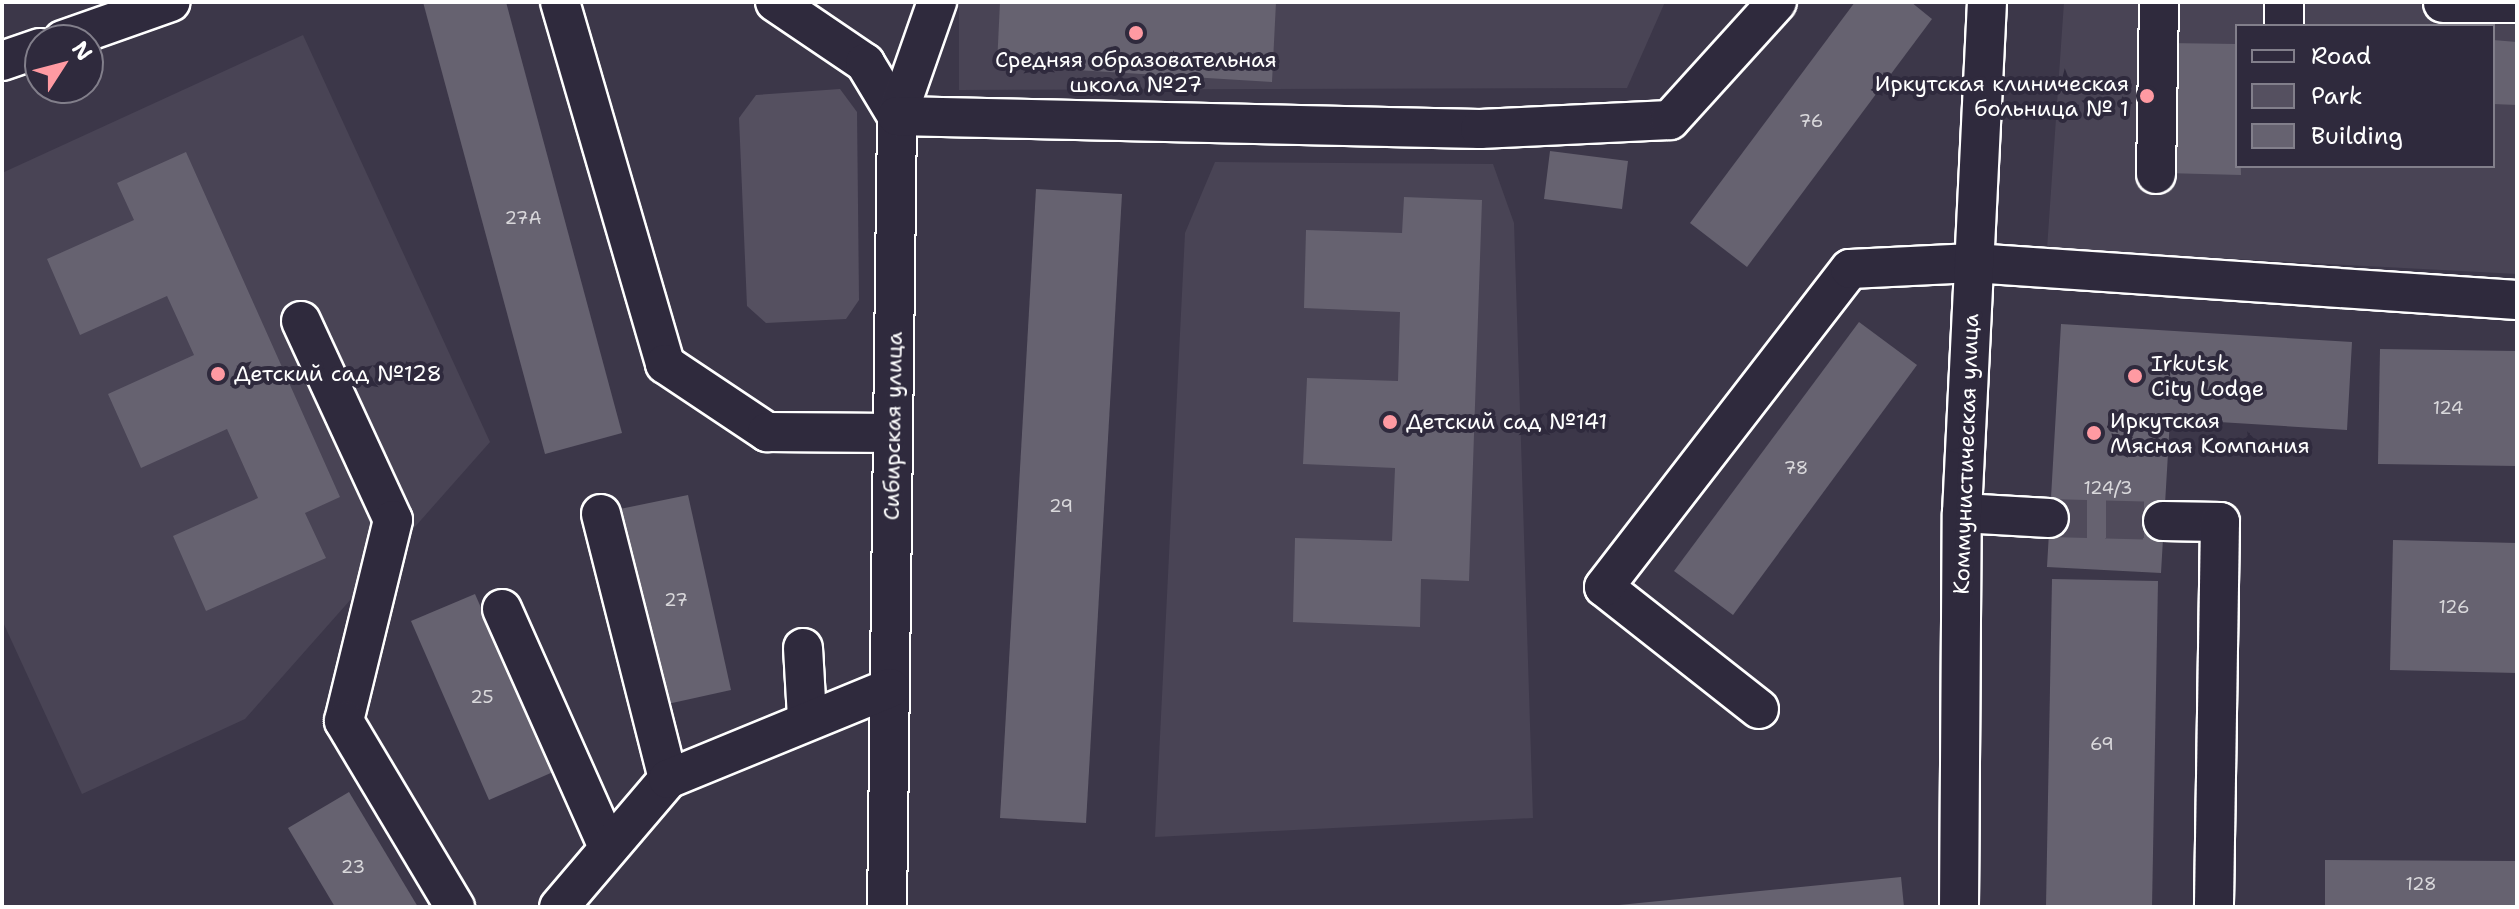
<!DOCTYPE html>
<html>
<head>
<meta charset="utf-8">
<style>
	body { margin:0 }
	#map { position:relative; width:2519px; height:909px; overflow:hidden; background:#3c3749; font-family:"Shantell Sans",sans-serif }
	div>[style] { position:absolute }
	.built>* { inset:0; background:#494455 }
	.green>* { inset:0; background:#555060 }
	.building>* { inset:0; background:#666270 }
	.minor-tunnel>* { height:38px; margin-top:-19px; transform-origin:0; background:repeating-linear-gradient(90deg,#504b5b 0 38px,transparent 0 57px) }
	.roads { filter:drop-shadow(2px 0 #fff) drop-shadow(-2px 0 #fff) drop-shadow(0 2px #fff) drop-shadow(0 -2px #fff) }
	.minor>* { height:38px; margin:-19px; padding:0 19px; transform-origin:19px; border-radius:19px; background:#2f2a3d }
	.dots>* { width:22px; height:22px; translate:-50% -50%; box-sizing:border-box; border:4px solid #2f2a3d; border-radius:50% }
	span { translate:-50% -50%; white-space:nowrap; text-align:center; line-height:1.15; -webkit-text-stroke:8px #2f2a3d; paint-order:stroke }
	.number-label { font-size:18px; color:#d9d8db }
	.number-label span { -webkit-text-stroke-width:0 }
	.poi-label { font-size:22px; color:#fff }
	.right { translate:-100% -50%; text-align:right }
	.left { translate:0 -50%; text-align:left }
	.street-label { font-size:22px; color:#fff }
	.frame { position:absolute; inset:0; border:4px solid #fff; pointer-events:none }
	.legend { position:absolute; left:2235px; top:24px; width:260px; height:144px; box-sizing:border-box; background:#2f2a3d; border:2px solid #827f8b; margin:0; padding:10px 14px; list-style:none; font-size:24px; color:#fff }
	.legend li { display:flex; align-items:center; gap:16px; height:40px }
	.legend b { width:40px; border:2px solid #827f8b }
	.north { position:absolute; left:24px; top:24px; width:80px; height:80px; box-sizing:border-box; background:#2f2a3d; border:2px solid #827f8b; border-radius:50%; rotate:54deg; font-size:22px; font-weight:700; line-height:32px; text-align:center; color:#fff }
	.north::after { content:''; display:block; margin:auto; width:28px; height:36px; background:#ff9aa2; clip-path:polygon(50% 0,100% 100%,50% 72%,0 100%) }
</style>
</head>
<body>
<div id="map">
	<div class="built">
		<div style="clip-path:polygon(959px 2px,1665px 2px,1627px 88px,959px 90px)"></div>
		<div style="clip-path:polygon(evenodd,2064px 2px,2517px 2px,2517px 274px,2047px 249px,2064px 2px,2237px 26px,2493px 26px,2493px 166px,2237px 166px,2237px 26px)"></div>
		<div style="clip-path:polygon(303px 35px,490px 442px,245px 719px,82px 794px,2px 620px,2px 173px)"></div>
		<div style="clip-path:polygon(1215px 162px,1493px 164px,1514px 223px,1533px 818px,1155px 837px,1185px 233px)"></div>
	</div>
	<div class="green">
		<div style="clip-path:polygon(840px 89px,857px 112px,859px 300px,846px 319px,766px 323px,747px 306px,739px 118px,756px 95px)"></div>
	</div>
	<div class="building">
		<div style="clip-path:polygon(423px 2px,506px 2px,622px 433px,545px 454px)"></div>
		<div style="clip-path:polygon(1000px 2px,1276px 2px,1272px 82px,997px 65px)"></div>
		<div style="clip-path:polygon(1855px 2px,1911px 2px,1932px 19px,1747px 267px,1690px 223px)"></div>
		<div style="clip-path:polygon(2493px 40px,2517px 42px,2517px 105px,2493px 104px)"></div>
		<div style="clip-path:polygon(2167px 43px,2237px 44px,2241px 175px,2165px 173px)"></div>
		<div style="clip-path:polygon(1550px 151px,1628px 161px,1622px 209px,1544px 199px)"></div>
		<div style="clip-path:polygon(186px 152px,340px 497px,305px 513px,326px 558px,206px 611px,173px 536px,258px 498px,227px 429px,141px 468px,108px 394px,194px 355px,167px 296px,80px 335px,47px 259px,134px 220px,117px 183px)"></div>
		<div style="clip-path:polygon(1036px 189px,1122px 194px,1086px 823px,1000px 818px)"></div>
		<div style="clip-path:polygon(1404px 197px,1482px 200px,1469px 581px,1421px 579px,1420px 627px,1293px 622px,1295px 538px,1392px 541px,1395px 468px,1303px 464px,1307px 378px,1398px 381px,1400px 312px,1304px 308px,1306px 230px,1402px 233px)"></div>
		<div style="clip-path:polygon(1859px 322px,1917px 365px,1733px 615px,1674px 571px)"></div>
		<div style="clip-path:polygon(2061px 324px,2352px 342px,2347px 430px,2170px 419px,2161px 573px,2047px 567px)"></div>
		<div style="clip-path:polygon(2380px 349px,2517px 351px,2517px 466px,2378px 464px)"></div>
		<div style="clip-path:polygon(688px 495px,731px 690px,663px 705px,620px 509px)"></div>
		<div style="clip-path:polygon(2393px 540px,2517px 543px,2517px 673px,2390px 670px)"></div>
		<div style="clip-path:polygon(2052px 579px,2158px 581px,2152px 907px,2046px 907px)"></div>
		<div style="clip-path:polygon(475px 594px,553px 772px,489px 800px,411px 621px)"></div>
		<div style="clip-path:polygon(349px 792px,418px 907px,335px 907px,288px 828px)"></div>
		<div style="clip-path:polygon(2325px 860px,2517px 861px,2517px 907px,2325px 907px)"></div>
		<div style="clip-path:polygon(1901px 877px,1904px 907px,1619px 907px,1619px 905px)"></div>
	</div>
	<div class="minor-tunnel">
		<div style="left:2049px;top:518px;width:114px;rotate:1.5deg"></div>
	</div>
	<div class="roads">
		<div class="minor">
			<div style="left:560px;top:2px;width:377px;rotate:73.8deg"></div>
			<div style="left:665px;top:364px;width:123px;rotate:33.7deg"></div>
			<div style="left:767px;top:432px;width:126px;rotate:0.5deg"></div>
			<div style="left:775px;top:2px;width:109px;rotate:34.1deg"></div>
			<div style="left:865px;top:63px;width:62px;rotate:58.9deg"></div>
			<div style="left:897px;top:116px;width:791px;rotate:90.72deg"></div>
			<div style="left:937px;top:2px;width:121px;rotate:109.3deg"></div>
			<div style="left:897px;top:116px;width:583px;rotate:1.28deg"></div>
			<div style="left:1480px;top:129px;width:190px;rotate:-2.7deg"></div>
			<div style="left:1670px;top:120px;width:159px;rotate:-47.8deg"></div>
			<div style="left:2443px;top:3px;width:74px"></div>
			<div style="left:2284px;top:26px;width:24px;rotate:-90deg"></div>
			<div style="left:63px;top:40px;width:114px;rotate:-19.4deg"></div>
			<div style="left:2px;top:61px;width:40px;rotate:-18.9deg"></div>
			<div style="left:2156px;top:174px;width:172px;rotate:-89deg"></div>
			<div style="left:301px;top:321px;width:219px;rotate:65.2deg"></div>
			<div style="left:393px;top:520px;width:207px;rotate:103.7deg"></div>
			<div style="left:344px;top:721px;width:217px;rotate:59.2deg"></div>
			<div style="left:1962px;top:513px;width:87px;rotate:3.3deg"></div>
			<div style="left:601px;top:514px;width:273px;rotate:75.8deg"></div>
			<div style="left:2163px;top:521px;width:57px;rotate:1deg"></div>
			<div style="left:2220px;top:522px;width:385px;rotate:90.9deg"></div>
			<div style="left:502px;top:609px;width:258px;rotate:66deg"></div>
			<div style="left:803px;top:648px;width:70px;rotate:86.7deg"></div>
			<div style="left:1759px;top:709px;width:197px;rotate:-141.8deg"></div>
			<div style="left:1604px;top:587px;width:402px;rotate:-52.3deg"></div>
			<div style="left:1850px;top:269px;width:123px;rotate:-2.8deg"></div>
			<div style="left:1973px;top:263px;width:545px;rotate:3.89deg"></div>
			<div style="left:559px;top:907px;width:168px;rotate:-49.6deg"></div>
			<div style="left:668px;top:779px;width:240px;rotate:-22.3deg"></div>
			<div style="left:1959px;top:907px;width:394px;rotate:-89.6deg"></div>
			<div style="left:1962px;top:513px;width:512px;rotate:-87.2deg"></div>
		</div>
	</div>
	<div class="dots">
		<div style="left:1136px;top:33px;background:#ff9aa2"></div>
		<div style="left:2147px;top:96px;background:#ff9aa2"></div>
		<div style="left:218px;top:374px;background:#ff9aa2"></div>
		<div style="left:2135px;top:376px;background:#ff9aa2"></div>
		<div style="left:1390px;top:422px;background:#ff9aa2"></div>
		<div style="left:2094px;top:433px;background:#ff9aa2"></div>
	</div>
	<div class="number-label">
		<span style="left:1811px;top:121px">76</span>
		<span style="left:523px;top:218px">27А</span>
		<span style="left:2448px;top:408px">124</span>
		<span style="left:1796px;top:468px">78</span>
		<span style="left:2108px;top:488px">124/3</span>
		<span style="left:1061px;top:506px">29</span>
		<span style="left:676px;top:600px">27</span>
		<span style="left:2454px;top:607px">126</span>
		<span style="left:482px;top:697px">25</span>
		<span style="left:2102px;top:744px">69</span>
		<span style="left:353px;top:867px">23</span>
		<span style="left:2421px;top:884px">128</span>
	</div>
	<div class="poi-label">
		<span style="left:1136px;top:72px">Средняя образовательная<br>школа №27</span>
		<span class="right" style="left:2129px;top:96px">Иркутская клиническая<br>больница № 1</span>
		<span class="left" style="left:2151px;top:376px">Irkutsk<br>City Lodge</span>
		<span class="left" style="left:234px;top:374px">Детский сад №128</span>
		<span class="left" style="left:2110px;top:433px">Иркутская<br>Мясная Компания</span>
		<span class="left" style="left:1406px;top:422px">Детский сад №141</span>
	</div>
	<div class="street-label">
		<span style="left:893px;top:426px;rotate:-89deg">Сибирская улица</span>
		<span style="left:1966px;top:454px;rotate:-88deg">Коммунистическая улица</span>
	</div>
	<div class="frame"></div>
	<ul class="legend">
	<li><b style="height:10px;background:#2f2a3d"></b>Road</li>
	<li><b style="height:22px;background:#555060"></b>Park</li>
	<li><b style="height:22px;background:#666270"></b>Building</li>
	</ul>
	<div class="north">N</div>
</div>
</body>
</html>
